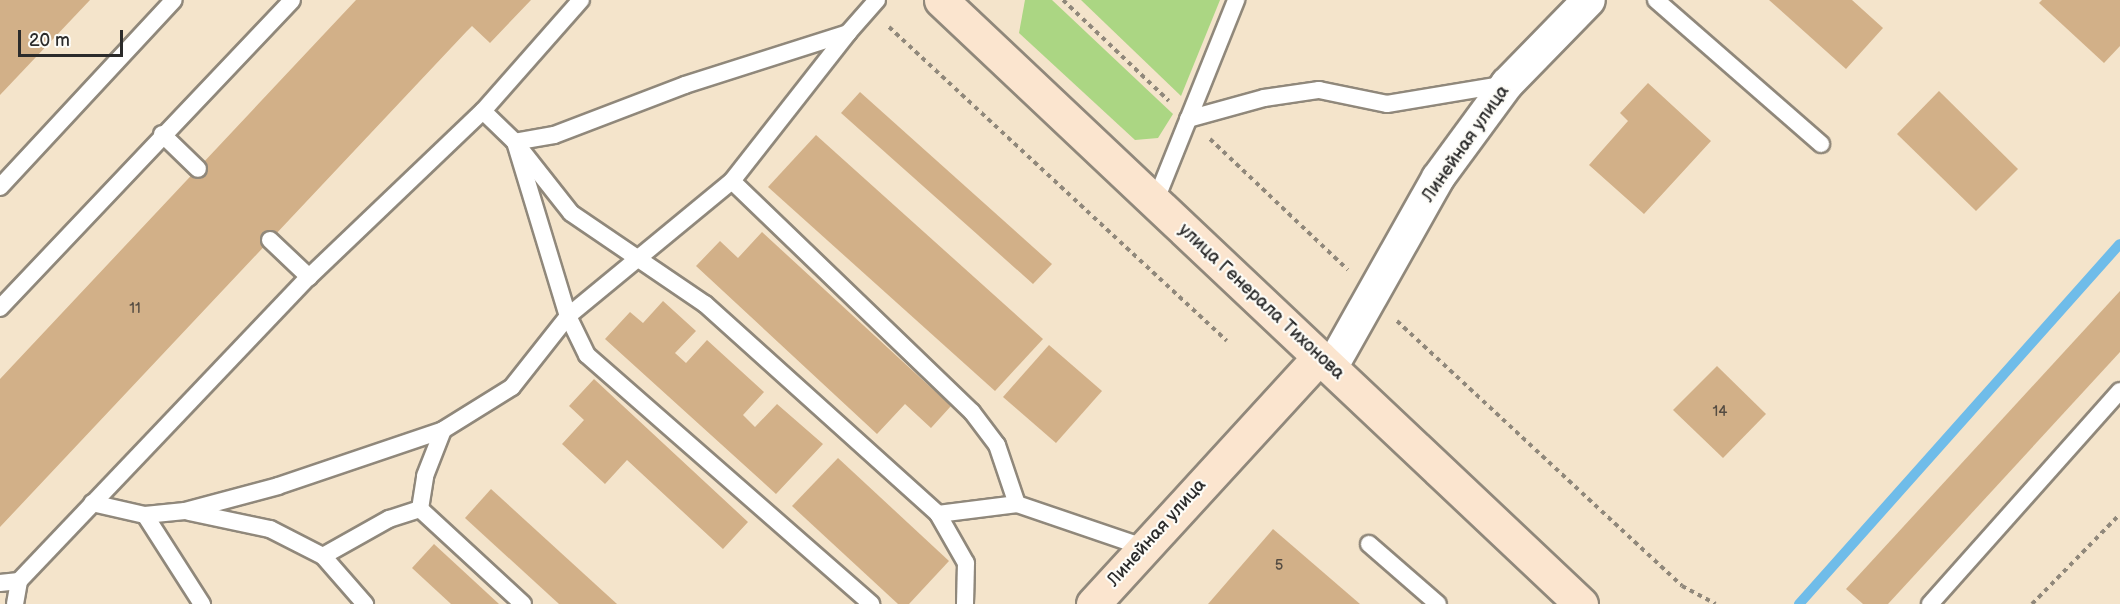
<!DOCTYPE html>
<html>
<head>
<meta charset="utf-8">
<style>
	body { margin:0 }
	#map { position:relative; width:2120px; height:604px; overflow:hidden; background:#f4e4cb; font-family:"Balsamiq Sans",sans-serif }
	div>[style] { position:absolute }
	.green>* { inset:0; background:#abd683 }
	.stream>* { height:10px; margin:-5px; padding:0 5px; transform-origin:5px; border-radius:5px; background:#6fbce9 }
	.building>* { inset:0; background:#d2b088 }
	.path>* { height:4px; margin-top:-2px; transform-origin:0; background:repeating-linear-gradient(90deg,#90887b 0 4.5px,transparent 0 9px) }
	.roads { filter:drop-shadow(2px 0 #90887b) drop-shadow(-2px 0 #90887b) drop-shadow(0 2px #90887b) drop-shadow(0 -2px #90887b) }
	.service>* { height:16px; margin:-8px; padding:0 8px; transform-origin:8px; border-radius:8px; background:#fff }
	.minor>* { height:32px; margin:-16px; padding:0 16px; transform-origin:16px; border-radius:16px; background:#fff }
	.secondary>* { height:33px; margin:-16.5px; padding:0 16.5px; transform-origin:16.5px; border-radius:16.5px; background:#fbe5cf }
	span { translate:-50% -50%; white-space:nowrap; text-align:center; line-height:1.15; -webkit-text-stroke:4.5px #fdfcf7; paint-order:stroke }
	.number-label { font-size:15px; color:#554c42 }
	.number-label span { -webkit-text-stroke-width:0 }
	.street-label { font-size:18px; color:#2b2b2b }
	.scale { position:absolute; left:18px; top:30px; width:105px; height:27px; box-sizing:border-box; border:3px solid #2b2b2b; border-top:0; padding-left:8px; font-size:18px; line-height:21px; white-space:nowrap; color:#2b2b2b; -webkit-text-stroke:4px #fdfcf7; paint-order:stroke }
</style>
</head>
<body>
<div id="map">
	<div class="green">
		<div style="clip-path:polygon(1025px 0,1052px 0,1173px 114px,1158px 138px,1135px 140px,1019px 33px)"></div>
		<div style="clip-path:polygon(1081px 0,1220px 0,1181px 96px)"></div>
	</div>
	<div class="stream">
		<div style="left:1799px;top:604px;width:482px;rotate:-48.3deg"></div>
	</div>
	<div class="building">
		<div style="clip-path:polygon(0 0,90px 0,0 95px)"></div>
		<div style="clip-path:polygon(356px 0,531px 0,490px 43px,472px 26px,467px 31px,0 527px,0 379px)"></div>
		<div style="clip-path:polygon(1769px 0,1852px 0,1883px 28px,1846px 69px)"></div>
		<div style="clip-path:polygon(2042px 0,2120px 0,2120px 46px,2104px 63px,2039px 3px)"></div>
		<div style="clip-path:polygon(1648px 83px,1711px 141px,1644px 214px,1589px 165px,1628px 121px,1620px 113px)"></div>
		<div style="clip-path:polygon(1939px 91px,2018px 169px,1976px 211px,1897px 134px)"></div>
		<div style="clip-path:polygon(860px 92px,1052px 264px,1033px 284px,841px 113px)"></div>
		<div style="clip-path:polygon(816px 135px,1043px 339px,995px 391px,768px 187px)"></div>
		<div style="clip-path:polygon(762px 232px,951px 406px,931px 428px,905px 404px,877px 434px,696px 266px,720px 241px,738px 258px)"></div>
		<div style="clip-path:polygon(2120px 291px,2120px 352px,1888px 604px,1863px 604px,1846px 589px)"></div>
		<div style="clip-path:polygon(663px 301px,696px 331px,675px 353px,686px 363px,707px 340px,764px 392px,743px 415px,755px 427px,777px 404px,823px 444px,776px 494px,605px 339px,630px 312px,643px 323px)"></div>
		<div style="clip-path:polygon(1049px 345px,1102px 391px,1056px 443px,1003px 397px)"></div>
		<div style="clip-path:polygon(1717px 366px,1766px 414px,1723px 458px,1673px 410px)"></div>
		<div style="clip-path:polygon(594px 379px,748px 522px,723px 549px,627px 460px,605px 484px,562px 444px,584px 420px,569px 406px)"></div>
		<div style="clip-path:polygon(838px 458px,949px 561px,909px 604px,898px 604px,792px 506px)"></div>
		<div style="clip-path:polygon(491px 489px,617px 604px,559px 604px,465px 518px)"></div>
		<div style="clip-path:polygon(1273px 529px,1360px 604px,1208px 604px)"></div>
		<div style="clip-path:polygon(434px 544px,499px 604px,451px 604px,412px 568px)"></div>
	</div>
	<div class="path">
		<div style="left:1063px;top:0;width:146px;rotate:43.6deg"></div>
		<div style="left:889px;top:27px;width:461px;rotate:42.9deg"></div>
		<div style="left:1210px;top:139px;width:190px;rotate:43.5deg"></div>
		<div style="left:1397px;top:321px;width:389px;rotate:42.9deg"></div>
		<div style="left:1682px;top:586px;width:38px;rotate:28deg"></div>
		<div style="left:2032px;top:604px;width:126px;rotate:-45.6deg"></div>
	</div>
	<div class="roads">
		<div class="service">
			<div style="left:877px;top:0;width:44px;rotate:131.3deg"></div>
			<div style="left:848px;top:33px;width:171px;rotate:162.3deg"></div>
			<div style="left:685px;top:85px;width:140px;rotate:159.1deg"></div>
			<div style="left:554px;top:135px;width:40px;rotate:170deg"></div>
			<div style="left:515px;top:142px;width:90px;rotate:51.7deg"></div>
			<div style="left:571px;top:213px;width:162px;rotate:34.2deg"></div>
			<div style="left:705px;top:304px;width:314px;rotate:42deg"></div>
			<div style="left:938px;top:514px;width:80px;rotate:-7.2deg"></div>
			<div style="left:1017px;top:504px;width:133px;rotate:18.8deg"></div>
			<div style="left:1656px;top:0;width:219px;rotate:41.1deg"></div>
			<div style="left:483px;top:111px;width:45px;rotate:44.1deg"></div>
			<div style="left:515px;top:142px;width:182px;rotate:73.1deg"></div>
			<div style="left:568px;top:316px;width:43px;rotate:64deg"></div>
			<div style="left:587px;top:355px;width:378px;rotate:41.2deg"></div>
			<div style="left:1188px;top:119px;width:79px;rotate:-15.4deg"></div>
			<div style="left:1264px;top:98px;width:56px;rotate:-8.3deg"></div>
			<div style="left:1319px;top:90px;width:69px;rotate:11.6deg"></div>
			<div style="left:1387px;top:104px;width:121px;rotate:-9.5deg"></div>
			<div style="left:162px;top:134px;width:50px;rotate:44.2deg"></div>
			<div style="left:732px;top:181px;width:333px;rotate:43.9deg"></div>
			<div style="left:972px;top:412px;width:41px;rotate:52.9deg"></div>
			<div style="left:997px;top:445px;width:62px;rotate:71.3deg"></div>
			<div style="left:0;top:187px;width:255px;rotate:-47.1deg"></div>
			<div style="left:1155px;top:202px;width:218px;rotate:-68.1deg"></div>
			<div style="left:270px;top:240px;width:54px;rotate:43.5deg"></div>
			<div style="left:0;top:308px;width:424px;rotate:-46.5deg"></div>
			<div style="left:92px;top:503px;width:54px;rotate:12.8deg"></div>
			<div style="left:145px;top:515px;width:40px;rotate:-5.7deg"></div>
			<div style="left:185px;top:511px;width:96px;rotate:-15deg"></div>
			<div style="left:278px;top:486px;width:174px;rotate:-18.7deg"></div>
			<div style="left:443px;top:430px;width:81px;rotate:-31.9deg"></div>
			<div style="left:512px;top:387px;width:90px;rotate:-51.7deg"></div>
			<div style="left:568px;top:316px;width:212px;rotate:-39.5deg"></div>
			<div style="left:732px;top:181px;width:188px;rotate:-51.9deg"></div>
			<div style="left:420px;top:509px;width:33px;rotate:-81deg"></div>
			<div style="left:425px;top:476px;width:49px;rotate:-68.6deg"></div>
			<div style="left:189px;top:512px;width:83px;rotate:11.9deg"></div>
			<div style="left:270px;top:529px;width:59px;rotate:27deg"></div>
			<div style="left:323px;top:556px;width:64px;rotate:48.8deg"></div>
			<div style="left:938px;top:514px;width:56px;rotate:60.3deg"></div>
			<div style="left:966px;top:563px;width:41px;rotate:91.4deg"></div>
			<div style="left:145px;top:515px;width:106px;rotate:57.4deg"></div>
			<div style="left:1369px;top:544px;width:91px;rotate:41deg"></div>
			<div style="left:323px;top:556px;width:76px;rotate:-29.3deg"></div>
			<div style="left:389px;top:519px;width:33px;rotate:-18deg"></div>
			<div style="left:420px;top:509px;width:140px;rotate:42.7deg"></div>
			<div style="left:0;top:583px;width:19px;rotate:-6deg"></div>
			<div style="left:15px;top:604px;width:23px;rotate:-80deg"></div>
			<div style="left:19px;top:581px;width:420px;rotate:-46.4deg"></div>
			<div style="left:309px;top:277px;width:240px;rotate:-43.7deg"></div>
			<div style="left:483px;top:111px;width:148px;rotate:-48.6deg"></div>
			<div style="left:1930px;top:604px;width:285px;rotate:-48.3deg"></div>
		</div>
		<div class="minor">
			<div style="left:1331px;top:368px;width:218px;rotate:-60.6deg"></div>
			<div style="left:1438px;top:178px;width:117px;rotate:-53.7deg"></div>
			<div style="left:1507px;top:84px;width:117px;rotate:-45.7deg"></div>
		</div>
		<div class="secondary">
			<div style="left:941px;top:0;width:880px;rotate:43.34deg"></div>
			<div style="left:1093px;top:604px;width:335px;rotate:-47.5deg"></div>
		</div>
	</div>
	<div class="number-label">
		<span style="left:135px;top:309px">11</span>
		<span style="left:1720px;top:412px">14</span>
		<span style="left:1279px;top:566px">5</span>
	</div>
	<div class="street-label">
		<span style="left:1466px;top:144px;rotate:-55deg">Линейная улица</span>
		<span style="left:1261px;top:302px;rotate:43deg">улица Генерала Тихонова</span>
		<span style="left:1157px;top:533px;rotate:-48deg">Линейная улица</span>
	</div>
	<div class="scale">20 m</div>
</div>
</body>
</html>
